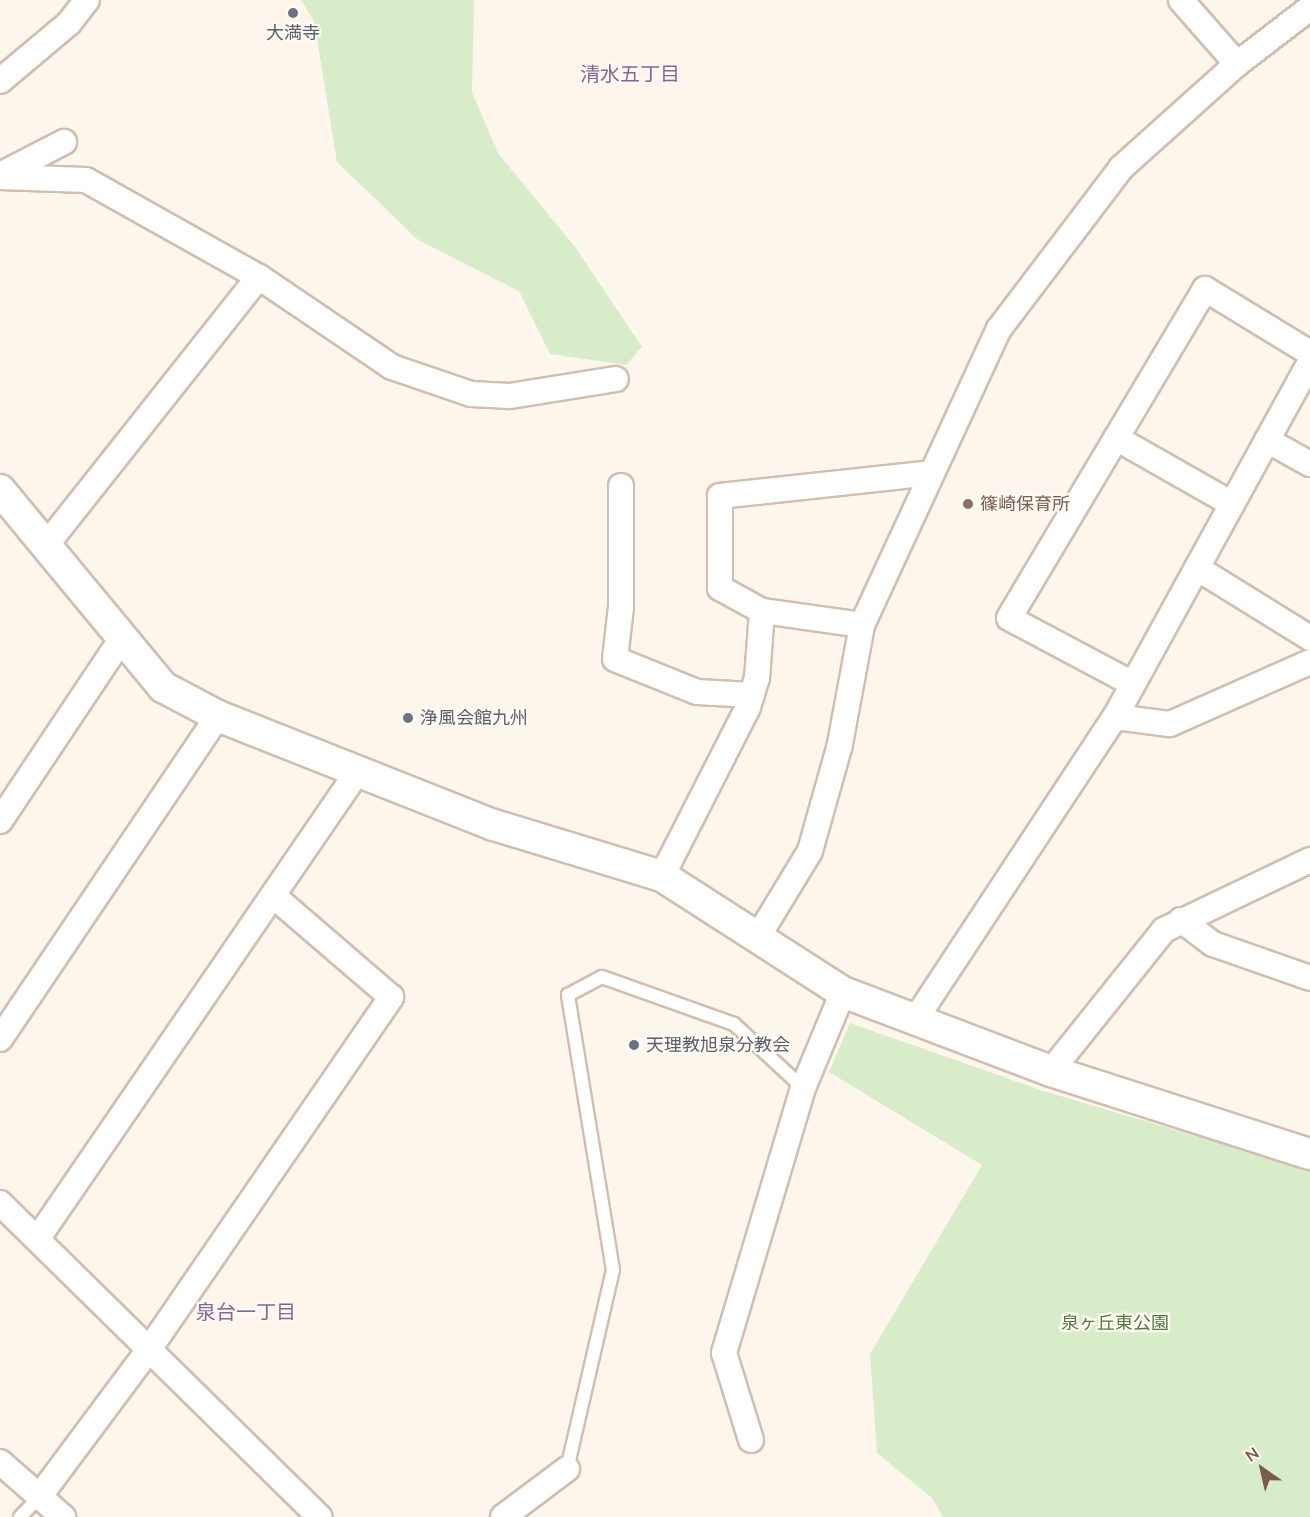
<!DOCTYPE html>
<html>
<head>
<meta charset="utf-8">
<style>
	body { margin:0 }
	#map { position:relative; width:1310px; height:1517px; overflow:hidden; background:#fdf6ec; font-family:Mulish,"Noto Sans JP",sans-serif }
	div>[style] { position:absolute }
	.green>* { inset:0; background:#d8ecc9 }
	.roads { filter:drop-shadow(2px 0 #d1beb0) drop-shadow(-2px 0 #d1beb0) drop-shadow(0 2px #d1beb0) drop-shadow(0 -2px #d1beb0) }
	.service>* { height:12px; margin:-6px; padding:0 6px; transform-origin:6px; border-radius:6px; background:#fff }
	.minor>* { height:24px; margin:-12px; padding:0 12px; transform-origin:12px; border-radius:12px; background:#fff }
	.tertiary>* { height:30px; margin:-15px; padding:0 15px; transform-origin:15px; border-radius:15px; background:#fff }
	.dots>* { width:16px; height:16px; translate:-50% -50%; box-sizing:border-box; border:3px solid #fffaf3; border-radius:50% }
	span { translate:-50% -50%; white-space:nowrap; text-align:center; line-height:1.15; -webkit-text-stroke:4.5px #fffaf3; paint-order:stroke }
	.worship-label { font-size:18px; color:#5b616d }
	.left { translate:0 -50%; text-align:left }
	.education-label { font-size:18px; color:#785e54 }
	.park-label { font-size:18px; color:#537a41 }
	.neighbourhood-label { font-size:20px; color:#846695 }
	.north { position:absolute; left:1232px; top:1439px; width:60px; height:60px; -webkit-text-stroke:4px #fffaf3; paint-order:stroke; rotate:326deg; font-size:16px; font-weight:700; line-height:24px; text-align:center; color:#7a5c4d }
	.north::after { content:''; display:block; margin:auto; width:21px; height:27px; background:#7a5c4d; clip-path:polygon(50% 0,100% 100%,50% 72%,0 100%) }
</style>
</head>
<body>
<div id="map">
	<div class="green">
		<div style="clip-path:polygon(301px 0,474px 0,472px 92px,498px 153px,575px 247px,642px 347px,626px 365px,550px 354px,519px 291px,418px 240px,337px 162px,314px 21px)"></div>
		<div style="clip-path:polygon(850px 1023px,1044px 1091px,1310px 1170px,1310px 1517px,943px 1517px,932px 1498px,877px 1453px,870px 1354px,982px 1165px,829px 1072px)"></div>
	</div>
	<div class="roads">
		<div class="service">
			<div style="left:567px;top:1469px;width:204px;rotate:-77deg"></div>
			<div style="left:613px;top:1270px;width:279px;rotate:-99.3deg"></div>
			<div style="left:568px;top:995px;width:38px;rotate:-28deg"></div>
			<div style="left:602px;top:977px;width:140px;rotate:19.6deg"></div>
			<div style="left:734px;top:1024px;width:94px;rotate:42.8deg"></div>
			<div style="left:20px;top:1517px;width:28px;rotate:-46deg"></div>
		</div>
		<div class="minor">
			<div style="left:1181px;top:0;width:85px;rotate:48.8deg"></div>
			<div style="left:0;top:81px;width:90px;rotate:-40deg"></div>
			<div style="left:69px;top:23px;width:29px;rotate:-52deg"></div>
			<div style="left:2px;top:174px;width:70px;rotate:-27.3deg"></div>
			<div style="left:0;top:177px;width:86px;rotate:2deg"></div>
			<div style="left:86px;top:180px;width:198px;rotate:29.3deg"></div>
			<div style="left:1116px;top:438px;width:133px;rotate:29.6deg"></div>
			<div style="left:1267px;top:440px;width:49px;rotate:29.2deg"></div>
			<div style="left:621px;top:486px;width:121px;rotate:90deg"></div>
			<div style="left:621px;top:607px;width:52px;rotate:96.6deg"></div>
			<div style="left:615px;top:659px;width:88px;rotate:21.9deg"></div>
			<div style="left:697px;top:692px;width:55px;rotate:3.1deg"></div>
			<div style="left:47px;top:544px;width:341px;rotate:-51.6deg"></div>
			<div style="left:259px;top:277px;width:161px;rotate:34.1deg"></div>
			<div style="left:392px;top:367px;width:83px;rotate:18.9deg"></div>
			<div style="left:471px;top:394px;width:39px;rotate:3deg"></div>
			<div style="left:510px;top:396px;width:107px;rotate:-9.1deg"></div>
			<div style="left:1197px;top:568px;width:133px;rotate:31.8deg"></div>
			<div style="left:862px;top:625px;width:101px;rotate:-172deg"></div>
			<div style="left:762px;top:611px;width:48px;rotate:-151.3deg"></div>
			<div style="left:720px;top:588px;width:92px;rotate:-90deg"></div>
			<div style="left:720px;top:496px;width:212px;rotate:-6.2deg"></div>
			<div style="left:1133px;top:684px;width:140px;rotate:-152deg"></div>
			<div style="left:1009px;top:618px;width:383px;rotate:-59.2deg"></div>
			<div style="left:1205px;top:289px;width:123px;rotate:31.4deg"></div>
			<div style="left:1115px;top:717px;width:55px;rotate:7.3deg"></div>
			<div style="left:1170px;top:724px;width:153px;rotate:-23.9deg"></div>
			<div style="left:0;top:821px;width:220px;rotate:-56.3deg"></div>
			<div style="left:662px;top:876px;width:190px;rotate:-63deg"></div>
			<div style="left:748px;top:707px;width:30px;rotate:-73deg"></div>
			<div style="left:757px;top:678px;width:67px;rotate:-85.7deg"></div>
			<div style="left:1181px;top:920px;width:40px;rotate:37deg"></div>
			<div style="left:1213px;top:944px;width:103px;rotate:19.3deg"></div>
			<div style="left:759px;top:935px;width:98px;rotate:-58.7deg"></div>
			<div style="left:810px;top:851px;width:111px;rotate:-74.3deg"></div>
			<div style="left:840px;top:744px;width:121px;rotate:-79.5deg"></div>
			<div style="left:862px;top:625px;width:326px;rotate:-65.2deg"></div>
			<div style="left:999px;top:329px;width:202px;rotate:-52.8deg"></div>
			<div style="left:1121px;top:168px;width:156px;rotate:-41.9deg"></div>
			<div style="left:1237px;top:64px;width:92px;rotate:-37.5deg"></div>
			<div style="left:915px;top:1020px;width:363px;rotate:-56.6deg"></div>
			<div style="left:1115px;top:717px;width:405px;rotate:-61.2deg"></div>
			<div style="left:0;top:1039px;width:390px;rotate:-56deg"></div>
			<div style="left:1051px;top:1071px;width:181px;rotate:-51.3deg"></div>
			<div style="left:1164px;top:930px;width:162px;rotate:-25.6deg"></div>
			<div style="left:0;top:1203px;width:448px;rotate:44.5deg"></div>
			<div style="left:38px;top:1238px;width:566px;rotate:-55.58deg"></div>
			<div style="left:751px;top:1440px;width:91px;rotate:-107.2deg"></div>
			<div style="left:724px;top:1353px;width:277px;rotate:-73.4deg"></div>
			<div style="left:803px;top:1088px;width:104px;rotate:-67.4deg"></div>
			<div style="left:0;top:1462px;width:84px;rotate:41.1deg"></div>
			<div style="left:39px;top:1497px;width:186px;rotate:-53.3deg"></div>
			<div style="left:150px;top:1348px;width:426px;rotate:-55.5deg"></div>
			<div style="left:391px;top:997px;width:152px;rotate:-139.3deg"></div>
			<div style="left:503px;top:1517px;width:80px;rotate:-36.9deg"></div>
		</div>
		<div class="tertiary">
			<div style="left:0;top:490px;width:256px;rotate:50.4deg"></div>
			<div style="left:163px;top:687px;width:62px;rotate:27.8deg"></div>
			<div style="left:218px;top:716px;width:297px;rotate:21.6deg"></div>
			<div style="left:494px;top:825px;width:176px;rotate:16.9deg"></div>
			<div style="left:662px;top:876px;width:215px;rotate:32.7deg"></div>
			<div style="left:843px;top:992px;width:222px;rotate:20.8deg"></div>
			<div style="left:1051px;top:1071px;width:272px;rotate:17.8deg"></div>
		</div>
	</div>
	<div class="dots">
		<div style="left:293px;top:13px;background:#6b7280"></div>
		<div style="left:968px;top:504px;background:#8d6e63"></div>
		<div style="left:408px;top:718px;background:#6b7280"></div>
		<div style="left:634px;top:1045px;background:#6b7280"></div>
	</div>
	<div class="worship-label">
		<span style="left:293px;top:33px">大満寺</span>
		<span class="left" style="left:420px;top:718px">浄風会館九州</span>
		<span class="left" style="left:646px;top:1045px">天理教旭泉分教会</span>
	</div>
	<div class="education-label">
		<span class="left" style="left:980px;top:504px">篠崎保育所</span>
	</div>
	<div class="park-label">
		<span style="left:1115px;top:1323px">泉ヶ丘東公園</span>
	</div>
	<div class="neighbourhood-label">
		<span style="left:630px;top:73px">清水五丁目</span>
		<span style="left:246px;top:1311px">泉台一丁目</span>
	</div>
	<div class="north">N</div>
</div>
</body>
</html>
